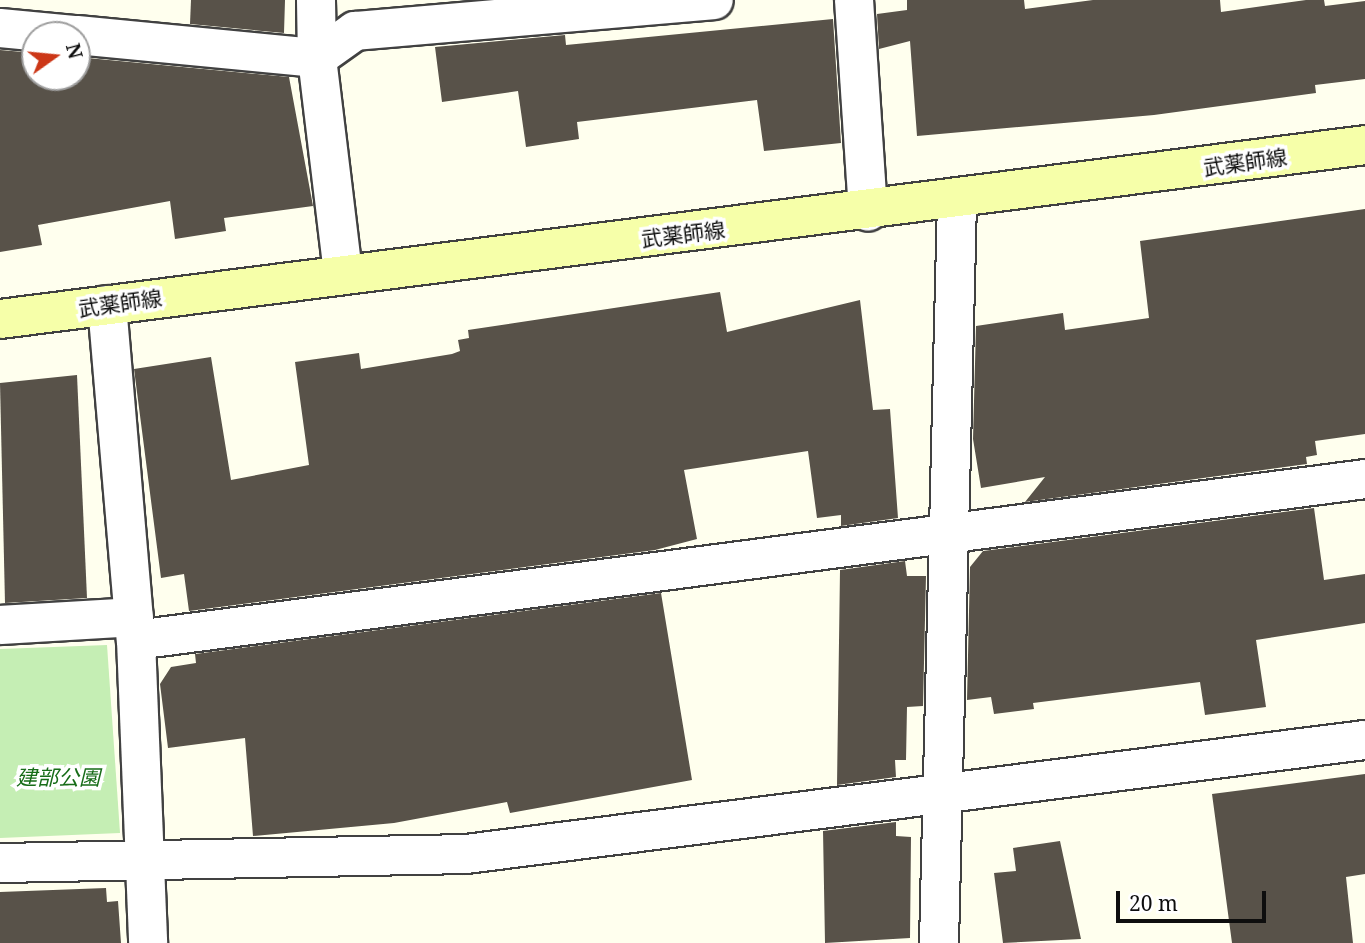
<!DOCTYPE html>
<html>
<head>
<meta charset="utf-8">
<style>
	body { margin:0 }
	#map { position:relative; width:1365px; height:943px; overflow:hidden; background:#ffe; font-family:"Noto Serif","Noto Sans JP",serif }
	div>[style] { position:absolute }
	.green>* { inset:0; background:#c5eeb4 }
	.building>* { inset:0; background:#585249 }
	.roads { filter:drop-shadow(2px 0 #414141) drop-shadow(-2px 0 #414141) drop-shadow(0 2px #414141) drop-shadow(0 -2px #414141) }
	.street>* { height:38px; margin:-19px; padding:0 19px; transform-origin:19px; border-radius:19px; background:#fff }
	.secondary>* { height:38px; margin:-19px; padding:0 19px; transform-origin:19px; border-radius:19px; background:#f6ffa9 }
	span { translate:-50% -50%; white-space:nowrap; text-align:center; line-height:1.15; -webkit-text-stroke:7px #fff; paint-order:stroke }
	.street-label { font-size:21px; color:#0e0e0e }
	.park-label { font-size:21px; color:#176c18; font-style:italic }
	.north { position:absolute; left:21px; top:21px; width:70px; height:70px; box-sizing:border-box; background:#fff; border:2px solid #9f9f9f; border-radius:50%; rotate:75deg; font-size:19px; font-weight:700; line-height:28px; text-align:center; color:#0e0e0e }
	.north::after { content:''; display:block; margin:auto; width:24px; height:32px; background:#cc3717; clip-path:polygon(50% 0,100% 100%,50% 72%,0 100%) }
	.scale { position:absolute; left:1116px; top:891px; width:150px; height:32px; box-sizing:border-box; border:4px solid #0e0e0e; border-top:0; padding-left:9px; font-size:21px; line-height:24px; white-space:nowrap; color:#0e0e0e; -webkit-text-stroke:5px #fff; paint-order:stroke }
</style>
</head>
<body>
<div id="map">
	<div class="green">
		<div style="clip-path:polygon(107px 645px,120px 833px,0 838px,0 649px)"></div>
	</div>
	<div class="building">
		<div style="clip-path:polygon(191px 0,285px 0,284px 33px,190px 24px)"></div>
		<div style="clip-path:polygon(907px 0,1024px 0,1025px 9px,1093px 0,1220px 0,1221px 12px,1306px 0,1324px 0,1325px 6px,1365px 1px,1365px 79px,1315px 85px,1316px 93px,1154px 115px,917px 136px,910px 41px,879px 49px,877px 14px,907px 10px)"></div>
		<div style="clip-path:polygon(833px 19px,841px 143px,764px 151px,757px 100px,577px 122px,579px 139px,526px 147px,518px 91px,442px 102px,435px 47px,565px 35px,566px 45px)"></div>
		<div style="clip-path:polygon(0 50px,35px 53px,35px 77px,77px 77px,77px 57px,289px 77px,313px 206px,224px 218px,226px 231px,175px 239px,170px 201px,38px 225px,42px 245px,0 252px)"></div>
		<div style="clip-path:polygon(1365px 209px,1365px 434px,1315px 441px,1317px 455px,1306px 457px,1307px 464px,1025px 502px,1045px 477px,981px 488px,973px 439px,976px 326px,1063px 313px,1065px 330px,1149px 318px,1140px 241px)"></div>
		<div style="clip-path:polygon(720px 292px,727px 332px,860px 300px,873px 410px,890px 409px,898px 518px,841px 526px,841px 515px,817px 518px,808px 451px,684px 470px,697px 539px,655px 550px,189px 611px,184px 574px,161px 578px,134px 369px,211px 357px,231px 480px,309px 465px,295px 362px,359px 353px,361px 369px,452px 354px,460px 351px,458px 340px,469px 338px,468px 330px)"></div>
		<div style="clip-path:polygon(77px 375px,87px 598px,5px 603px,0 383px)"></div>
		<div style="clip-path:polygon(1314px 508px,1324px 580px,1365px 574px,1365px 623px,1256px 640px,1266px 707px,1205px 715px,1200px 682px,1033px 703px,1034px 709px,994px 714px,991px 697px,967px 700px,970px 567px,983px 551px)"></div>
		<div style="clip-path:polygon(905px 561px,907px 576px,926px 576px,923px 706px,907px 707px,906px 760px,895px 760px,896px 777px,837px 785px,840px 570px)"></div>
		<div style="clip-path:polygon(661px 593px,692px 780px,510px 813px,507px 802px,394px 823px,253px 836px,245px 738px,168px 748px,160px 684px,171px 667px,196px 663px,195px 654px)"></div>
		<div style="clip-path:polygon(1365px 774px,1365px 874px,1346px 877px,1353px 943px,1232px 943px,1212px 794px)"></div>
		<div style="clip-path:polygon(896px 822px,896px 836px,911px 837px,910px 938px,825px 943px,823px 831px)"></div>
		<div style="clip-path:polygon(1060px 841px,1081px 939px,1003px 943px,994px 873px,1016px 871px,1013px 848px)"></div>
		<div style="clip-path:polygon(106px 888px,107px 902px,118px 901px,121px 943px,0 943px,0 892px)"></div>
	</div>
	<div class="roads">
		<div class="street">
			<div style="left:854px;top:0;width:212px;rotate:86.2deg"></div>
			<div style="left:0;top:28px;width:74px;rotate:5.4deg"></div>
			<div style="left:77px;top:35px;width:241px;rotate:5.5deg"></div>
			<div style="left:317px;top:58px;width:58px;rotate:-91deg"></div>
			<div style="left:343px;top:273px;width:217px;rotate:-96.9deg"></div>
			<div style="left:317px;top:58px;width:47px;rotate:-35.4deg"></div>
			<div style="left:355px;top:31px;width:360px;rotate:-4.9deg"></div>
			<div style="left:107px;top:305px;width:336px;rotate:85.1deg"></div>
			<div style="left:136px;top:640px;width:303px;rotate:87.7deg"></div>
			<div style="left:0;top:625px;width:134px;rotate:-3.4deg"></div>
			<div style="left:136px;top:640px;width:1240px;rotate:-7.46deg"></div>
			<div style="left:0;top:863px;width:466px;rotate:-1.1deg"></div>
			<div style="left:466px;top:854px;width:906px;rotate:-7.23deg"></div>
			<div style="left:939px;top:943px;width:742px;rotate:-88.61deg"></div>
		</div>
		<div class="secondary">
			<div style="left:0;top:319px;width:1376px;rotate:-7.26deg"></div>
		</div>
	</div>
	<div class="street-label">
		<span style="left:1245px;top:162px;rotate:-8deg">武薬師線</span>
		<span style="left:683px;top:234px;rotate:-7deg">武薬師線</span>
		<span style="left:120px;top:303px;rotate:-8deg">武薬師線</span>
	</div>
	<div class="park-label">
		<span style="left:58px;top:777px">建部公園</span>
	</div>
	<div class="north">N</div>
	<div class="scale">20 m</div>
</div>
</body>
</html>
